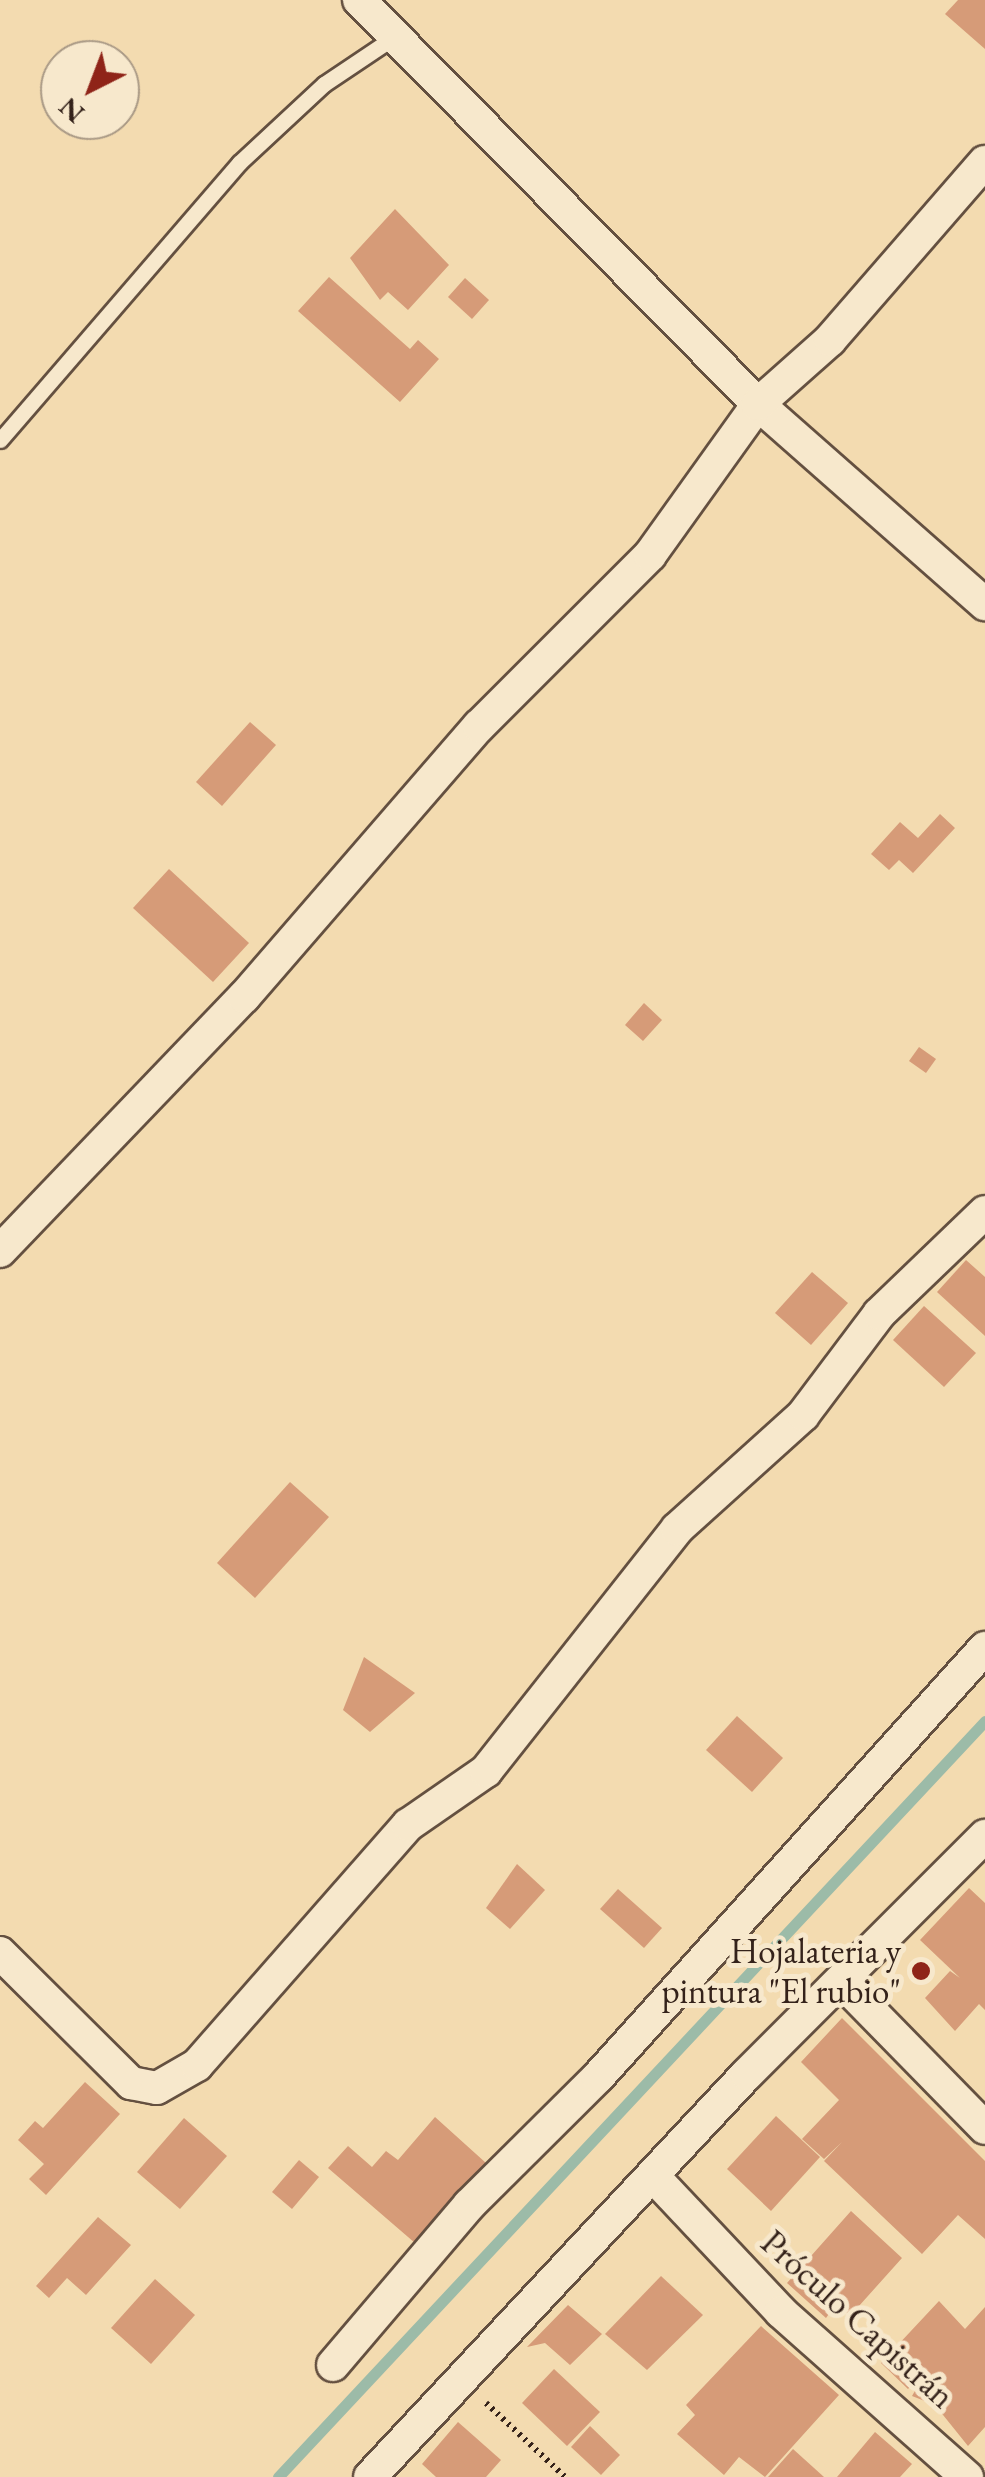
<!DOCTYPE html>
<html>
<head>
<meta charset="utf-8">
<style>
	body { margin:0 }
	#map { position:relative; width:985px; height:2477px; overflow:hidden; background:#f3dbb0; font-family:"EB Garamond",serif }
	div>[style] { position:absolute }
	.stream>* { height:11px; margin:-5.5px; padding:0 5.5px; transform-origin:5.5px; border-radius:5.5px; background:#9cbba8 }
	.building>* { inset:0; background:#d69b78 }
	.path>* { height:6px; margin-top:-3px; transform-origin:0; background:repeating-linear-gradient(90deg,#34221a 0 2.5px,transparent 0 7.5px) }
	.roads { filter:drop-shadow(2px 0 #645040) drop-shadow(-2px 0 #645040) drop-shadow(0 2px #645040) drop-shadow(0 -2px #645040) }
	.lane>* { height:15px; margin:-7.5px; padding:0 7.5px; transform-origin:7.5px; border-radius:7.5px; background:#f7e8cc }
	.street>* { height:32px; margin:-16px; padding:0 16px; transform-origin:16px; border-radius:16px; background:#f7e8cc }
	.dots>* { width:28px; height:28px; translate:-50% -50%; box-sizing:border-box; border:5px solid #f7e8cc; border-radius:50% }
	span { translate:-50% -50%; white-space:nowrap; text-align:center; line-height:1.15; -webkit-text-stroke:10px #f7e8cc; paint-order:stroke }
	.poi-label { font-size:35px; color:#34221a }
	.right { translate:-100% -50%; text-align:right }
	.street-label { font-size:35px; color:#34221a }
	.north { position:absolute; left:40px; top:40px; width:100px; height:100px; box-sizing:border-box; background:#f7e8cc; border:2px solid #a99985; border-radius:50%; rotate:222deg; font-size:28px; font-weight:700; line-height:40px; text-align:center; color:#34221a }
	.north::after { content:''; display:block; margin:auto; width:35px; height:45px; background:#8f2418; clip-path:polygon(50% 0,100% 100%,50% 72%,0 100%) }
</style>
</head>
<body>
<div id="map">
	<div class="stream">
		<div style="left:278px;top:2477px;width:1035px;rotate:-46.92deg"></div>
	</div>
	<div class="building">
		<div style="clip-path:polygon(958px 0,985px 0,985px 49px,945px 14px)"></div>
		<div style="clip-path:polygon(395px 209px,449px 265px,408px 310px,388px 292px,380px 300px,350px 258px)"></div>
		<div style="clip-path:polygon(329px 277px,410px 349px,418px 340px,439px 359px,400px 402px,298px 311px)"></div>
		<div style="clip-path:polygon(465px 278px,489px 300px,472px 319px,448px 297px)"></div>
		<div style="clip-path:polygon(250px 722px,276px 745px,222px 806px,196px 782px)"></div>
		<div style="clip-path:polygon(940px 814px,955px 828px,913px 873px,899px 860px,889px 870px,871px 854px,900px 822px,918px 838px)"></div>
		<div style="clip-path:polygon(169px 869px,249px 943px,213px 982px,133px 908px)"></div>
		<div style="clip-path:polygon(644px 1003px,662px 1020px,643px 1041px,625px 1025px)"></div>
		<div style="clip-path:polygon(919px 1047px,936px 1059px,926px 1073px,909px 1061px)"></div>
		<div style="clip-path:polygon(966px 1260px,985px 1277px,985px 1336px,937px 1292px)"></div>
		<div style="clip-path:polygon(812px 1272px,848px 1303px,811px 1345px,775px 1313px)"></div>
		<div style="clip-path:polygon(924px 1306px,976px 1353px,944px 1387px,893px 1340px)"></div>
		<div style="clip-path:polygon(290px 1482px,329px 1517px,255px 1598px,217px 1563px)"></div>
		<div style="clip-path:polygon(364px 1657px,415px 1693px,370px 1732px,343px 1710px)"></div>
		<div style="clip-path:polygon(737px 1716px,783px 1758px,752px 1792px,706px 1750px)"></div>
		<div style="clip-path:polygon(517px 1864px,545px 1890px,510px 1929px,486px 1908px)"></div>
		<div style="clip-path:polygon(969px 1888px,985px 1903px,985px 2010px,979px 2004px,955px 2031px,925px 1998px,950px 1971px,960px 1978px,920px 1940px)"></div>
		<div style="clip-path:polygon(618px 1889px,662px 1928px,644px 1948px,600px 1909px)"></div>
		<div style="clip-path:polygon(842px 2018px,985px 2161px,985px 2239px,958px 2215px,922px 2254px,824px 2161px,842px 2142px,824px 2159px,802px 2139px,839px 2100px,801px 2062px)"></div>
		<div style="clip-path:polygon(85px 2082px,120px 2114px,46px 2195px,29px 2179px,44px 2164px,18px 2140px,35px 2121px,43px 2128px)"></div>
		<div style="clip-path:polygon(776px 2116px,820px 2157px,771px 2211px,727px 2169px)"></div>
		<div style="clip-path:polygon(435px 2117px,486px 2163px,415px 2243px,328px 2168px,348px 2146px,372px 2167px,386px 2151px,398px 2160px)"></div>
		<div style="clip-path:polygon(184px 2118px,227px 2156px,180px 2209px,137px 2172px)"></div>
		<div style="clip-path:polygon(299px 2160px,319px 2177px,292px 2209px,272px 2192px)"></div>
		<div style="clip-path:polygon(851px 2211px,902px 2258px,850px 2316px,837px 2303px,826px 2318px,787px 2283px)"></div>
		<div style="clip-path:polygon(98px 2217px,131px 2245px,86px 2295px,67px 2278px,49px 2298px,36px 2286px)"></div>
		<div style="clip-path:polygon(661px 2276px,703px 2315px,647px 2370px,605px 2334px)"></div>
		<div style="clip-path:polygon(155px 2279px,195px 2315px,151px 2364px,111px 2328px)"></div>
		<div style="clip-path:polygon(939px 2301px,965px 2329px,985px 2307px,985px 2427px,968px 2446px,935px 2405px,912px 2396px,927px 2370px,908px 2389px,881px 2363px)"></div>
		<div style="clip-path:polygon(568px 2305px,602px 2334px,570px 2365px,545px 2343px,527px 2347px)"></div>
		<div style="clip-path:polygon(761px 2326px,839px 2395px,765px 2477px,739px 2457px,724px 2475px,677px 2434px,695px 2415px,686px 2405px)"></div>
		<div style="clip-path:polygon(554px 2369px,600px 2412px,567px 2446px,522px 2403px)"></div>
		<div style="clip-path:polygon(458px 2422px,501px 2460px,486px 2477px,436px 2477px,422px 2464px)"></div>
		<div style="clip-path:polygon(590px 2426px,620px 2455px,601px 2475px,571px 2447px)"></div>
		<div style="clip-path:polygon(875px 2432px,912px 2464px,900px 2477px,837px 2477px)"></div>
		<div style="clip-path:polygon(793px 2449px,824px 2477px,768px 2477px)"></div>
	</div>
	<div class="path">
		<div style="left:486px;top:2403px;width:108px;rotate:43.1deg"></div>
	</div>
	<div class="roads">
		<div class="lane">
			<div style="left:0;top:440px;width:366px;rotate:-49.2deg"></div>
			<div style="left:239px;top:163px;width:116px;rotate:-42.9deg"></div>
			<div style="left:324px;top:84px;width:88px;rotate:-33.9deg"></div>
		</div>
		<div class="street">
			<div style="left:359px;top:0;width:568px;rotate:45.36deg"></div>
			<div style="left:758px;top:404px;width:303px;rotate:41.4deg"></div>
			<div style="left:0;top:1251px;width:352px;rotate:-46.2deg"></div>
			<div style="left:244px;top:997px;width:359px;rotate:-49.1deg"></div>
			<div style="left:479px;top:726px;width:242px;rotate:-45deg"></div>
			<div style="left:650px;top:555px;width:186px;rotate:-54.4deg"></div>
			<div style="left:758px;top:404px;width:96px;rotate:-41.6deg"></div>
			<div style="left:830px;top:340px;width:236px;rotate:-49deg"></div>
			<div style="left:0;top:1953px;width:185px;rotate:44.8deg"></div>
			<div style="left:131px;top:2083px;width:26px;rotate:11deg"></div>
			<div style="left:157px;top:2088px;width:46px;rotate:-29.9deg"></div>
			<div style="left:197px;top:2065px;width:320px;rotate:-48.7deg"></div>
			<div style="left:408px;top:1825px;width:95px;rotate:-34.7deg"></div>
			<div style="left:486px;top:1771px;width:308px;rotate:-51.7deg"></div>
			<div style="left:677px;top:1529px;width:170px;rotate:-42.1deg"></div>
			<div style="left:803px;top:1415px;width:126px;rotate:-53deg"></div>
			<div style="left:879px;top:1314px;width:147px;rotate:-43.9deg"></div>
			<div style="left:845px;top:1985px;width:200px;rotate:45.6deg"></div>
			<div style="left:654px;top:2177px;width:185px;rotate:46.7deg"></div>
			<div style="left:781px;top:2312px;width:249px;rotate:41.6deg"></div>
			<div style="left:333px;top:2365px;width:210px;rotate:-49.6deg"></div>
			<div style="left:469px;top:2205px;width:182px;rotate:-44.8deg"></div>
			<div style="left:598px;top:2077px;width:578px;rotate:-47.95deg"></div>
			<div style="left:370px;top:2477px;width:552px;rotate:-46.91deg"></div>
			<div style="left:747px;top:2074px;width:337px;rotate:-45deg"></div>
		</div>
	</div>
	<div class="dots">
		<div style="left:921px;top:1971px;background:#8f2418"></div>
	</div>
	<div class="poi-label">
		<span class="right" style="left:901px;top:1971px">Hojalateria y<br>pintura "El rubio"</span>
	</div>
	<div class="street-label">
		<span style="left:858px;top:2319px;rotate:42deg">Próculo Capistrán</span>
	</div>
	<div class="north">N</div>
</div>
</body>
</html>
